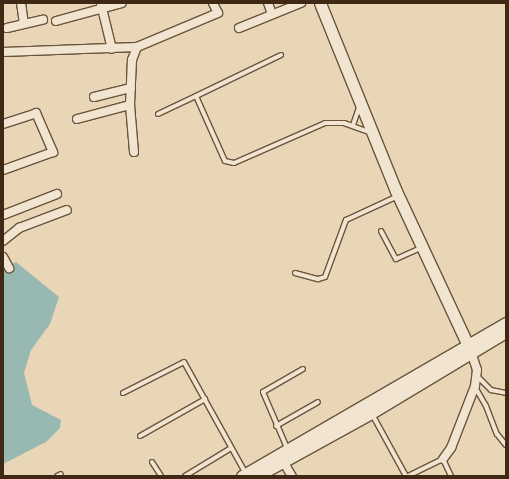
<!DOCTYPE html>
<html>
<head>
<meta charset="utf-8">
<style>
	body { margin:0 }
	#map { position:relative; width:509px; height:479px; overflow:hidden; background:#e9d6b6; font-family:"IM FELL Great Primer",serif }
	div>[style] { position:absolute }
	.water>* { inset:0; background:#97b9b2 }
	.roads { filter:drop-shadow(1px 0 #6a543c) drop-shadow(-1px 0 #6a543c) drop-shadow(0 1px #6a543c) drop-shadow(0 -1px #6a543c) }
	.lane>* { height:4px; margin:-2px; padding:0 2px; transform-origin:2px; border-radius:2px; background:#f1e4d0 }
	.street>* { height:8px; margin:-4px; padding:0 4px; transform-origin:4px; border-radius:4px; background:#f1e4d0 }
	.secondary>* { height:11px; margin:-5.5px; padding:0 5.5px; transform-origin:5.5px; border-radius:5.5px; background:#f1e4d0 }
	span { translate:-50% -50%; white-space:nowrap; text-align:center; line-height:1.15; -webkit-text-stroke:3px #f1e4d0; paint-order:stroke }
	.frame { position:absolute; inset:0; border:4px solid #3f2814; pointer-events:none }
</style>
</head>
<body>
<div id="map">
	<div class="water">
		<div style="clip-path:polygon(16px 262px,59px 297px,50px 324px,31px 350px,24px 373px,32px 405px,61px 420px,60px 428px,46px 442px,3px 464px,3px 269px)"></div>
	</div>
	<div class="roads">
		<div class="lane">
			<div style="left:281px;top:55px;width:94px;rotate:154.2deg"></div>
			<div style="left:196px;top:96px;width:71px;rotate:66deg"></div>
			<div style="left:225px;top:161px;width:9px;rotate:13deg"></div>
			<div style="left:234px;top:163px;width:99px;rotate:-23.7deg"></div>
			<div style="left:325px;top:123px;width:19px"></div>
			<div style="left:344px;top:123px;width:29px;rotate:20deg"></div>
			<div style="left:158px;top:114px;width:42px;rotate:-25.3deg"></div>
			<div style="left:353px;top:125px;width:21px;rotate:-71deg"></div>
			<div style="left:381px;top:231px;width:32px;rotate:62deg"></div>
			<div style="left:396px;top:259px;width:27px;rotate:-24deg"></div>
			<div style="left:295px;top:273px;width:24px;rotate:15deg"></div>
			<div style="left:318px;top:279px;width:7px;rotate:-16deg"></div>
			<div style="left:325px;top:277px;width:61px;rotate:-69.8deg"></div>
			<div style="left:346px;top:220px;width:57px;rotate:-24.8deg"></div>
			<div style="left:477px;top:376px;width:20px;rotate:45deg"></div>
			<div style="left:491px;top:390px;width:15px;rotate:11deg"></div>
			<div style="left:475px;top:387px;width:22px;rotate:60deg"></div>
			<div style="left:486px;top:406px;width:30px;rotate:69deg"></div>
			<div style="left:497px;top:434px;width:14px;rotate:51deg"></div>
			<div style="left:123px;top:393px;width:68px;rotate:-26.9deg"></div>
			<div style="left:184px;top:362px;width:128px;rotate:61deg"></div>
			<div style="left:372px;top:414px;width:71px;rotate:61.3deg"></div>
			<div style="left:276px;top:426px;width:48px;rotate:-29.7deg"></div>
			<div style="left:140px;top:436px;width:75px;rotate:-29.6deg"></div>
			<div style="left:287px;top:448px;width:61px;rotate:-113.2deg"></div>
			<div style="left:263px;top:392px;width:46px;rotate:-29.9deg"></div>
			<div style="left:152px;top:462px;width:17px;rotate:57deg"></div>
			<div style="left:57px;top:476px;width:4px;rotate:-27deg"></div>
			<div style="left:185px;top:476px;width:54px;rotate:-31.3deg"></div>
			<div style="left:408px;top:476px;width:39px;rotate:-26deg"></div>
			<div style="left:443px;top:459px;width:19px;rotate:65deg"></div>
		</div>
		<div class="street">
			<div style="left:21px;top:3px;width:21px;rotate:82deg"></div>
			<div style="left:268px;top:3px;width:12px;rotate:70deg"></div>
			<div style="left:101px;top:4px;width:46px;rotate:76.3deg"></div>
			<div style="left:56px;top:21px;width:68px;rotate:-15.3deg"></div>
			<div style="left:7px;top:28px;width:37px;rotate:-13deg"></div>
			<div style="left:239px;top:28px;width:67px;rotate:-22deg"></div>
			<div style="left:3px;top:52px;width:134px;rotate:-2.1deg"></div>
			<div style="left:137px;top:47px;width:88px;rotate:-22.8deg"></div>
			<div style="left:218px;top:13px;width:11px;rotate:-117deg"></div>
			<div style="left:94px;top:97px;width:38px;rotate:-14deg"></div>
			<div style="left:77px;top:119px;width:55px;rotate:-14.8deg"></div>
			<div style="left:3px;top:124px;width:35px;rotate:-18deg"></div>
			<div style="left:36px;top:113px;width:43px;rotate:66.4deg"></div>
			<div style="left:53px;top:152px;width:53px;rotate:160.2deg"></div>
			<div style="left:134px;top:152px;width:47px;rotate:-94.9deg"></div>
			<div style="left:130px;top:105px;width:45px;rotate:-87.5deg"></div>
			<div style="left:132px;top:60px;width:14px;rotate:-69deg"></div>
			<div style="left:3px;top:215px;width:58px;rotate:-21.3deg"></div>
			<div style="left:3px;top:241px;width:21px;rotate:-39deg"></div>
			<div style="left:19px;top:228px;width:51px;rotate:-20.6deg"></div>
			<div style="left:3px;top:257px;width:13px;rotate:61deg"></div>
			<div style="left:281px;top:458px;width:21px;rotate:59deg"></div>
			<div style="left:443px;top:459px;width:14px;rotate:-54deg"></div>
			<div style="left:451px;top:448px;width:66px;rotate:-68.8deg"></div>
			<div style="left:475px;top:386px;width:16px;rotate:-83deg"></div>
			<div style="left:477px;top:370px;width:19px;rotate:-108deg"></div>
		</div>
		<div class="secondary">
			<div style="left:320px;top:3px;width:203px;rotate:68deg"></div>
			<div style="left:396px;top:191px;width:178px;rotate:65deg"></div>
			<div style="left:242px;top:476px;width:305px;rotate:-30.1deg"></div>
			<div style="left:257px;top:476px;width:130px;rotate:-28.9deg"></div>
			<div style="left:371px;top:413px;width:157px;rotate:-31deg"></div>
		</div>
	</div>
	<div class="frame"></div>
</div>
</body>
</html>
